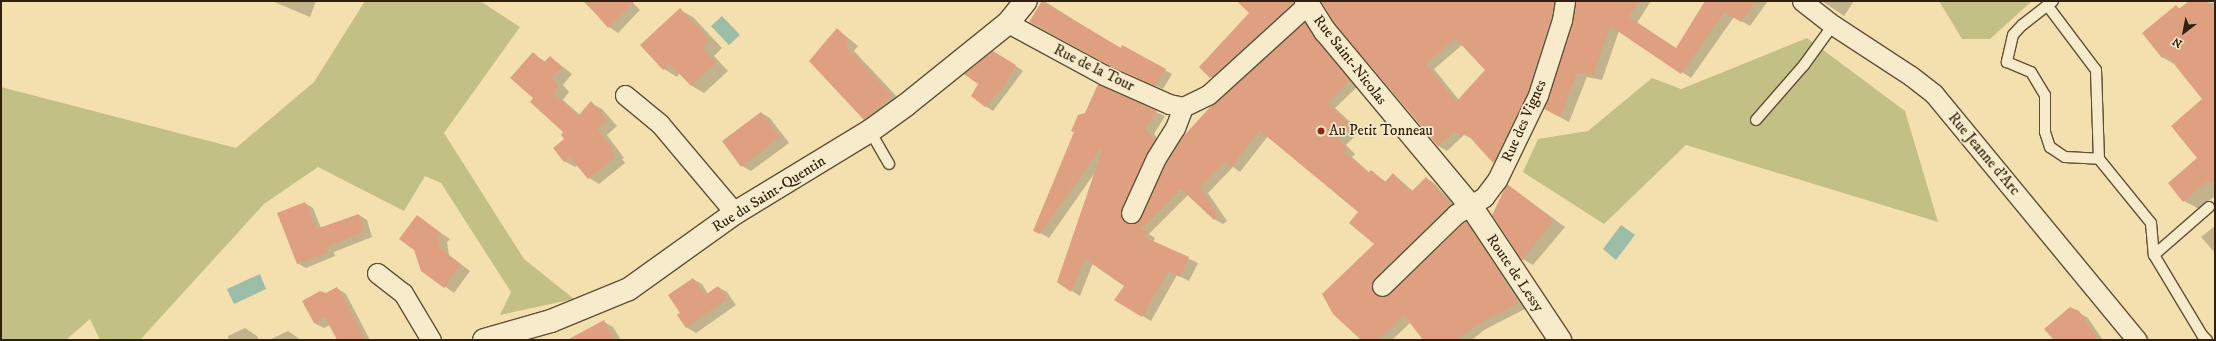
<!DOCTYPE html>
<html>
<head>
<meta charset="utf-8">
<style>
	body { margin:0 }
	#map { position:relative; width:2216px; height:341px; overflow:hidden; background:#f4e0af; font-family:"IM FELL DW Pica",serif }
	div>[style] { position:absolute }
	.green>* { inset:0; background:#c3c086 }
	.water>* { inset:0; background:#9cbda8 }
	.shadow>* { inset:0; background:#0003 }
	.building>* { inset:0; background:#dfa082 }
	.roads { filter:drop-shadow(1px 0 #615036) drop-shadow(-1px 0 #615036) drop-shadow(0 1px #615036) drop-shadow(0 -1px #615036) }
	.service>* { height:10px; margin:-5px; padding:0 5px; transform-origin:5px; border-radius:5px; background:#f8ebcb }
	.minor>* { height:19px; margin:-9.5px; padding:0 9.5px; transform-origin:9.5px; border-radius:9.5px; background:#f8ebcb }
	.tertiary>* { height:22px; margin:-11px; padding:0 11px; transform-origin:11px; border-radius:11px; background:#f8ebcb }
	.dots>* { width:11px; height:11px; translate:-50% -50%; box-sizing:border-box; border:2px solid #f8ebcb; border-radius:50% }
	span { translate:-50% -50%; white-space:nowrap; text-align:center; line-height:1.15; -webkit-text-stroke:3.5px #f8ebcb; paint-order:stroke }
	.street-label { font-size:15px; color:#30200d }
	.poi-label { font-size:15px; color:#30200d }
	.left { translate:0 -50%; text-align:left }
	.frame { position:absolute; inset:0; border:2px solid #30200d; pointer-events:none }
	.north { position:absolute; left:2164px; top:12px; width:40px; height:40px; -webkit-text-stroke:3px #f8ebcb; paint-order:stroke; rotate:212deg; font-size:11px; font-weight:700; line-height:16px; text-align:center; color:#30200d }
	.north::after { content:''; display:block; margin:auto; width:14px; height:18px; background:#30200d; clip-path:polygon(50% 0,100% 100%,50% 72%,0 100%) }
</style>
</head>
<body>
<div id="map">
	<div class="green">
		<div style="clip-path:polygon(365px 1px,480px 1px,520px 27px,444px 133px,524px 259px,574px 299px,500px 315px,511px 292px,441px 183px,425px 176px,404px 211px,318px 167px,264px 204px,140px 340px,100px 340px,90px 319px,66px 340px,1px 340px,1px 87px,236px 148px,314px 82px)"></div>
		<div style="clip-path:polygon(1939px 1px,2032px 1px,1990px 39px,1962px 39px)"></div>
		<div style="clip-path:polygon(1807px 38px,1905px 111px,1938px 222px,1686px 145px,1604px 224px,1523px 172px,1538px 139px,1588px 131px,1652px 78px,1681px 89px)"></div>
	</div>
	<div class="water">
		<div style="clip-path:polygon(722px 16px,740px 35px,729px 45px,711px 26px)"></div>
		<div style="clip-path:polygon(1621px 225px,1635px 235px,1616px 260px,1603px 249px)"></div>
		<div style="clip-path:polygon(260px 274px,266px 289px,234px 304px,227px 289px)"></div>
	</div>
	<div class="shadow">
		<div style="clip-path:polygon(272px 1px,316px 1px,310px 17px)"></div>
		<div style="clip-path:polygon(583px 1px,631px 1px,640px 10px,618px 33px,609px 27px)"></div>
		<div style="clip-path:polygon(1044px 1px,1128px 54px,1118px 69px,1030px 22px)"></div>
		<div style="clip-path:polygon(1241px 1px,1305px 1px,1220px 83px,1200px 67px,1250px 13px)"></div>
		<div style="clip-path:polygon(evenodd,1322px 1px,1566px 1px,1502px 167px,1494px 162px,1473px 139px,1464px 135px,1447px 151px,1438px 146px,1322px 1px,1462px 45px,1486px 70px,1459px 100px,1434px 69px,1462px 45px)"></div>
		<div style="clip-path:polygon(1576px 1px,1651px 1px,1637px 23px,1676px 49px,1708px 1px,1768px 1px,1750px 26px,1734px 17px,1691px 78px,1619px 31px,1602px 80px,1587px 77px,1569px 122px,1554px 114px)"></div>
		<div style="clip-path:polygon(1822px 1px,1854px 1px,1844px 16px)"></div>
		<div style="clip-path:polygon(2191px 1px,2215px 3px,2215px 196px,2199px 209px,2184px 201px,2199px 158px,2204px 99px,2176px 65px,2162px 57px,2176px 6px,2181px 9px)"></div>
		<div style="clip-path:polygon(680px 10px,693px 17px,722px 48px,714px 56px,728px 71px,704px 93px,692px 86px,680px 73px,677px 77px,664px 69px,642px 45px)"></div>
		<div style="clip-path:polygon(1305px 23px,1313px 28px,1358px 86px,1335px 108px,1360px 131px,1346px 145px,1355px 154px,1352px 157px,1370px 173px,1371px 171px,1386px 182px,1393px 174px,1413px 191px,1426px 178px,1434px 183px,1459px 210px,1380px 289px,1382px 297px,1390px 295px,1466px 222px,1475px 227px,1527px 308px,1484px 330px,1472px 340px,1424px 340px,1411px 322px,1392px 340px,1361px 340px,1376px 244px,1360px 212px,1268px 136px,1240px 172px,1233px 167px,1208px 193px,1227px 221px,1223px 224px,1214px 219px,1188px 195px,1149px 234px,1155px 238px,1153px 242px,1198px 263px,1189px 281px,1177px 275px,1151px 321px,1116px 300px,1125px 285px,1093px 263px,1080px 296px,1058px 282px,1094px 174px,1049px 238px,1035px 230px,1075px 133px,1072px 131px,1156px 112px,1165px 116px,1154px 134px,1163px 145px,1129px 214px,1133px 225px,1142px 218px)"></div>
		<div style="clip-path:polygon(838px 30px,858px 46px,854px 51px,901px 101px,873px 125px,864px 119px)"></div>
		<div style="clip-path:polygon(533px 54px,546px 62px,550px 57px,572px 74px,563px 85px,569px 92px,563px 100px,580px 115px,591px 103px,602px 109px,617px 126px,607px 135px,624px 158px,622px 159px,625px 163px,599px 184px,589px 178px,578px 165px,575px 167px,564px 161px,565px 132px,535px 98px)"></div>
		<div style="clip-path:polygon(1002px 57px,1023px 71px,993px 111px,985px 106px)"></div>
		<div style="clip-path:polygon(1144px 58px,1172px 74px,1163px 89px,1138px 78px)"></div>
		<div style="clip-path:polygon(761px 113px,770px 118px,789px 143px,751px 171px,742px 166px)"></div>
		<div style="clip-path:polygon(1508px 185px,1565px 227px,1533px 265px,1522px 259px)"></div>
		<div style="clip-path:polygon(305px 203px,313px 208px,321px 228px,359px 215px,367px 220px,372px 237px,334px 252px,335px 256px,306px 268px,297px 263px)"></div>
		<div style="clip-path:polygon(417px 217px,450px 239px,447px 242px,449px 255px,470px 271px,454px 293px,422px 270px)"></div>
		<div style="clip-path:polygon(2215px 226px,2215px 253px,2201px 237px)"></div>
		<div style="clip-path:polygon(693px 279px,702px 284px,708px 294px,718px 287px,727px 292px,736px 305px,696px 333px,686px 327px,681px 313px)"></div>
		<div style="clip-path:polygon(337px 288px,346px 294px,370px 340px,338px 340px,330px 325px,324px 328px,314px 323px,326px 294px)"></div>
		<div style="clip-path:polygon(2078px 312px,2088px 318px,2103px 340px,2054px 340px,2046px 329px)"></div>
		<div style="clip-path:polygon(604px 322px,613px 327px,621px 340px,578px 340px)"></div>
		<div style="clip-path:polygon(245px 328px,257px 336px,259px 340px,229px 340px,228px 336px)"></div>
		<div style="clip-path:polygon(288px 331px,301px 340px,269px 340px)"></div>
	</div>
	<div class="building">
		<div style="clip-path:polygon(585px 1px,635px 1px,608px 28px)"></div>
		<div style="clip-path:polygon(1042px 1px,1121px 48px,1122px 45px,1166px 69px,1155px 86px,1109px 65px,1029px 22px)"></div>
		<div style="clip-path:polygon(1237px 1px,1294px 2px,1210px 78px,1199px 67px,1249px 13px)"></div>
		<div style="clip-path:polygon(evenodd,1321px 1px,1554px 1px,1551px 17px,1528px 91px,1493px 163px,1466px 133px,1462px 136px,1454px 131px,1438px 146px,1335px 24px,1321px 1px,1455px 38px,1485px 70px,1456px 102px,1426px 64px,1455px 38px)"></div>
		<div style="clip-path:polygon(1576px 1px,1639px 1px,1629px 17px,1676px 48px,1705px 1px,1755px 1px,1741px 22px,1724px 12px,1681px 74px,1610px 26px,1593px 75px,1577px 73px,1560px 117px,1544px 109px,1572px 23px)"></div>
		<div style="clip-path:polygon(2189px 1px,2207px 1px,2215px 11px,2215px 183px,2206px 182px,2183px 202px,2168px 183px,2197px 158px,2171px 126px,2202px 99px,2166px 54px,2162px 58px,2142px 33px,2176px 5px,2179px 9px)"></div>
		<div style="clip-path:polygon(680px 8px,710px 41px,702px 48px,716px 63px,691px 86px,670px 64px,663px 70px,640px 45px)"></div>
		<div style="clip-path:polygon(1305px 22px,1350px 80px,1327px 102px,1352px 126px,1338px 140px,1347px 148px,1344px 152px,1368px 173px,1371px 170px,1385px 182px,1393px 173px,1411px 192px,1426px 177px,1451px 204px,1374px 278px,1371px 283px,1374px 293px,1379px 297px,1390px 294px,1466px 221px,1519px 303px,1475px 326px,1457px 340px,1423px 340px,1404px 315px,1378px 340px,1361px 340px,1333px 314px,1322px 294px,1374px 244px,1349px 223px,1358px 212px,1259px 130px,1231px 168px,1226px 161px,1200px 187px,1218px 216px,1214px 220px,1181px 189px,1141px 229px,1147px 232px,1144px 237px,1189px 257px,1180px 277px,1168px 271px,1142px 317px,1114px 300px,1124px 286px,1085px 259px,1071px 292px,1057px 282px,1102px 151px,1099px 150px,1040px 234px,1033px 231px,1074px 132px,1071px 131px,1078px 115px,1085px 113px,1098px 84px,1157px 111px,1145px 129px,1155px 139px,1121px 209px,1122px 220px,1132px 224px,1141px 218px,1166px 163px,1181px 139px,1211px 106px)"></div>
		<div style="clip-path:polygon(837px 28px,849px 40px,845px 45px,892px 96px,864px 120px,809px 61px)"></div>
		<div style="clip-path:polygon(993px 51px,1016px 65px,1004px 86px,985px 107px,971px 96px,978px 84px,964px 74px)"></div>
		<div style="clip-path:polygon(533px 52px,544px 62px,550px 56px,562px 67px,552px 78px,559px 85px,553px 93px,578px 116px,591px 101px,607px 120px,597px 129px,614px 151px,612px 153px,615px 157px,588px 179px,570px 157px,564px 162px,553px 148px,564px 139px,561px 135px,563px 132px,530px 102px,533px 98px,510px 78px)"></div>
		<div style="clip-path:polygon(761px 112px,780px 137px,741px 167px,722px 141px)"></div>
		<div style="clip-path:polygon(1507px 184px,1554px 220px,1522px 260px,1492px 215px)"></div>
		<div style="clip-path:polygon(305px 202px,316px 229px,359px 214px,364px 232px,326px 247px,328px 252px,297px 264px,277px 213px)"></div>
		<div style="clip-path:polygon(417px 215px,441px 233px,438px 237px,440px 248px,461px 265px,444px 288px,421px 271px,414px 250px,399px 239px)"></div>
		<div style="clip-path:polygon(693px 278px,705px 295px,718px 286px,727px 299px,686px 328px,677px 315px,680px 313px,668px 295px)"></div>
		<div style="clip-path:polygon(337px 287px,348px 306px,365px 340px,337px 340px,325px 317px,314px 323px,302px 301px,320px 291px,326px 293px)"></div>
		<div style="clip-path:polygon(2070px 307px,2079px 311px,2099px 340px,2054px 340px,2044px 329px)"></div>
		<div style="clip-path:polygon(604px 320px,615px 340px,567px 340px)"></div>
	</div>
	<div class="roads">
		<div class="service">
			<div style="left:2053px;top:1px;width:39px;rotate:142deg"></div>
			<div style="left:2022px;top:25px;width:13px;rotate:132deg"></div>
			<div style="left:2013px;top:35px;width:28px;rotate:103deg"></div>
			<div style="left:2007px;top:62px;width:26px;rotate:23deg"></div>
			<div style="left:2031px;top:72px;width:27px;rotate:59deg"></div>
			<div style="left:2045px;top:95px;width:37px;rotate:90deg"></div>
			<div style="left:2045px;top:132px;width:16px;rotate:72deg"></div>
			<div style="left:2050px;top:147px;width:18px;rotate:34deg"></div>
			<div style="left:2065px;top:157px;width:34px;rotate:3deg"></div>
			<div style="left:2047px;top:5px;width:81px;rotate:53deg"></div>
			<div style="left:2096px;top:70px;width:89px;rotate:88.1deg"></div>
			<div style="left:2099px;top:159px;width:82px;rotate:50.9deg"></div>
			<div style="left:2151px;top:223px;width:32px;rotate:85deg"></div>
			<div style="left:2154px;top:255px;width:93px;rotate:59deg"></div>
			<div style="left:2202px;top:335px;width:7px;rotate:45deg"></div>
			<div style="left:1756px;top:120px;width:73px;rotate:-48.9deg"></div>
			<div style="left:1804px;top:65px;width:49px;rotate:-54.1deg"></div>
			<div style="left:870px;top:131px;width:38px;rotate:60deg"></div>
			<div style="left:2154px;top:255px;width:73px;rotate:-41.1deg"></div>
		</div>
		<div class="minor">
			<div style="left:1802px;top:1px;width:39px;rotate:38deg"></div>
			<div style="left:1833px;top:25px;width:93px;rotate:33.2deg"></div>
			<div style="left:1911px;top:76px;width:29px;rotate:38deg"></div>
			<div style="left:1934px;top:94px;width:319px;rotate:50.5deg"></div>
			<div style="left:1008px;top:23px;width:109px;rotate:28.4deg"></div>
			<div style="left:1104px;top:75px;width:71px;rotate:24deg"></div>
			<div style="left:1169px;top:104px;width:14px;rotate:12deg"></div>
			<div style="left:1183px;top:107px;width:28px;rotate:-26deg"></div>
			<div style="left:1208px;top:95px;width:135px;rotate:-42.3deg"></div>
			<div style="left:625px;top:95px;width:45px;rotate:39.6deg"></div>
			<div style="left:660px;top:124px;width:116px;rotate:49.9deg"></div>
			<div style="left:1131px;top:213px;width:60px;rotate:-65.6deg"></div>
			<div style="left:1156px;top:158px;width:36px;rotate:-58deg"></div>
			<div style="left:1175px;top:128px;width:22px;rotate:-69deg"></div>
			<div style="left:377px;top:273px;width:33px;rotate:38deg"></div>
			<div style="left:403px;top:293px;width:55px;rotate:59.2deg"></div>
			<div style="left:1382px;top:286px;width:103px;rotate:-44.2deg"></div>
			<div style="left:1456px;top:214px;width:33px;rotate:-31deg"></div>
			<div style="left:1484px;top:197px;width:21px;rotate:-53deg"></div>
			<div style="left:1497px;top:180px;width:94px;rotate:-64.2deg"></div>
			<div style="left:1538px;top:95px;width:79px;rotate:-72.3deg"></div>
			<div style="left:1562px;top:20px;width:19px;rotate:-81deg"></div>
		</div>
		<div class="tertiary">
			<div style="left:1306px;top:1px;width:36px;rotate:58deg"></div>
			<div style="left:1325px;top:31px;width:228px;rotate:50.2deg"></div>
			<div style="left:1471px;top:206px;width:161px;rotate:56.4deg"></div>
			<div style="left:484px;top:340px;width:70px;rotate:-15.8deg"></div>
			<div style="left:551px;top:321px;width:84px;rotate:-22.3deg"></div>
			<div style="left:629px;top:289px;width:130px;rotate:-35.6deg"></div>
			<div style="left:735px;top:213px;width:158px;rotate:-31.3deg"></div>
			<div style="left:870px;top:131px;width:44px;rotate:-35.8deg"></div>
			<div style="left:906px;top:105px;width:131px;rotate:-38.8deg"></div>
			<div style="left:1008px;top:23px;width:28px;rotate:-51deg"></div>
		</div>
	</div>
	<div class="dots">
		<div style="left:1321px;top:131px;background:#8f2418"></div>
	</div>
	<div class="street-label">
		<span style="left:1350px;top:60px;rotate:52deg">Rue Saint-Nicolas</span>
		<span style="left:1094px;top:68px;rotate:26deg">Rue de la Tour</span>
		<span style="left:1524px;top:121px;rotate:-66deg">Rue des Vignes</span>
		<span style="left:1984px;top:154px;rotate:50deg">Rue Jeanne d'Arc</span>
		<span style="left:769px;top:194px;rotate:-32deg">Rue du Saint-Quentin</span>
		<span style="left:1515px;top:273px;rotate:56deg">Route de Lessy</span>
	</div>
	<div class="poi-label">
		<span class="left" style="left:1329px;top:131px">Au Petit Tonneau</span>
	</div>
	<div class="frame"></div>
	<div class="north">N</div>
</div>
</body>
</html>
